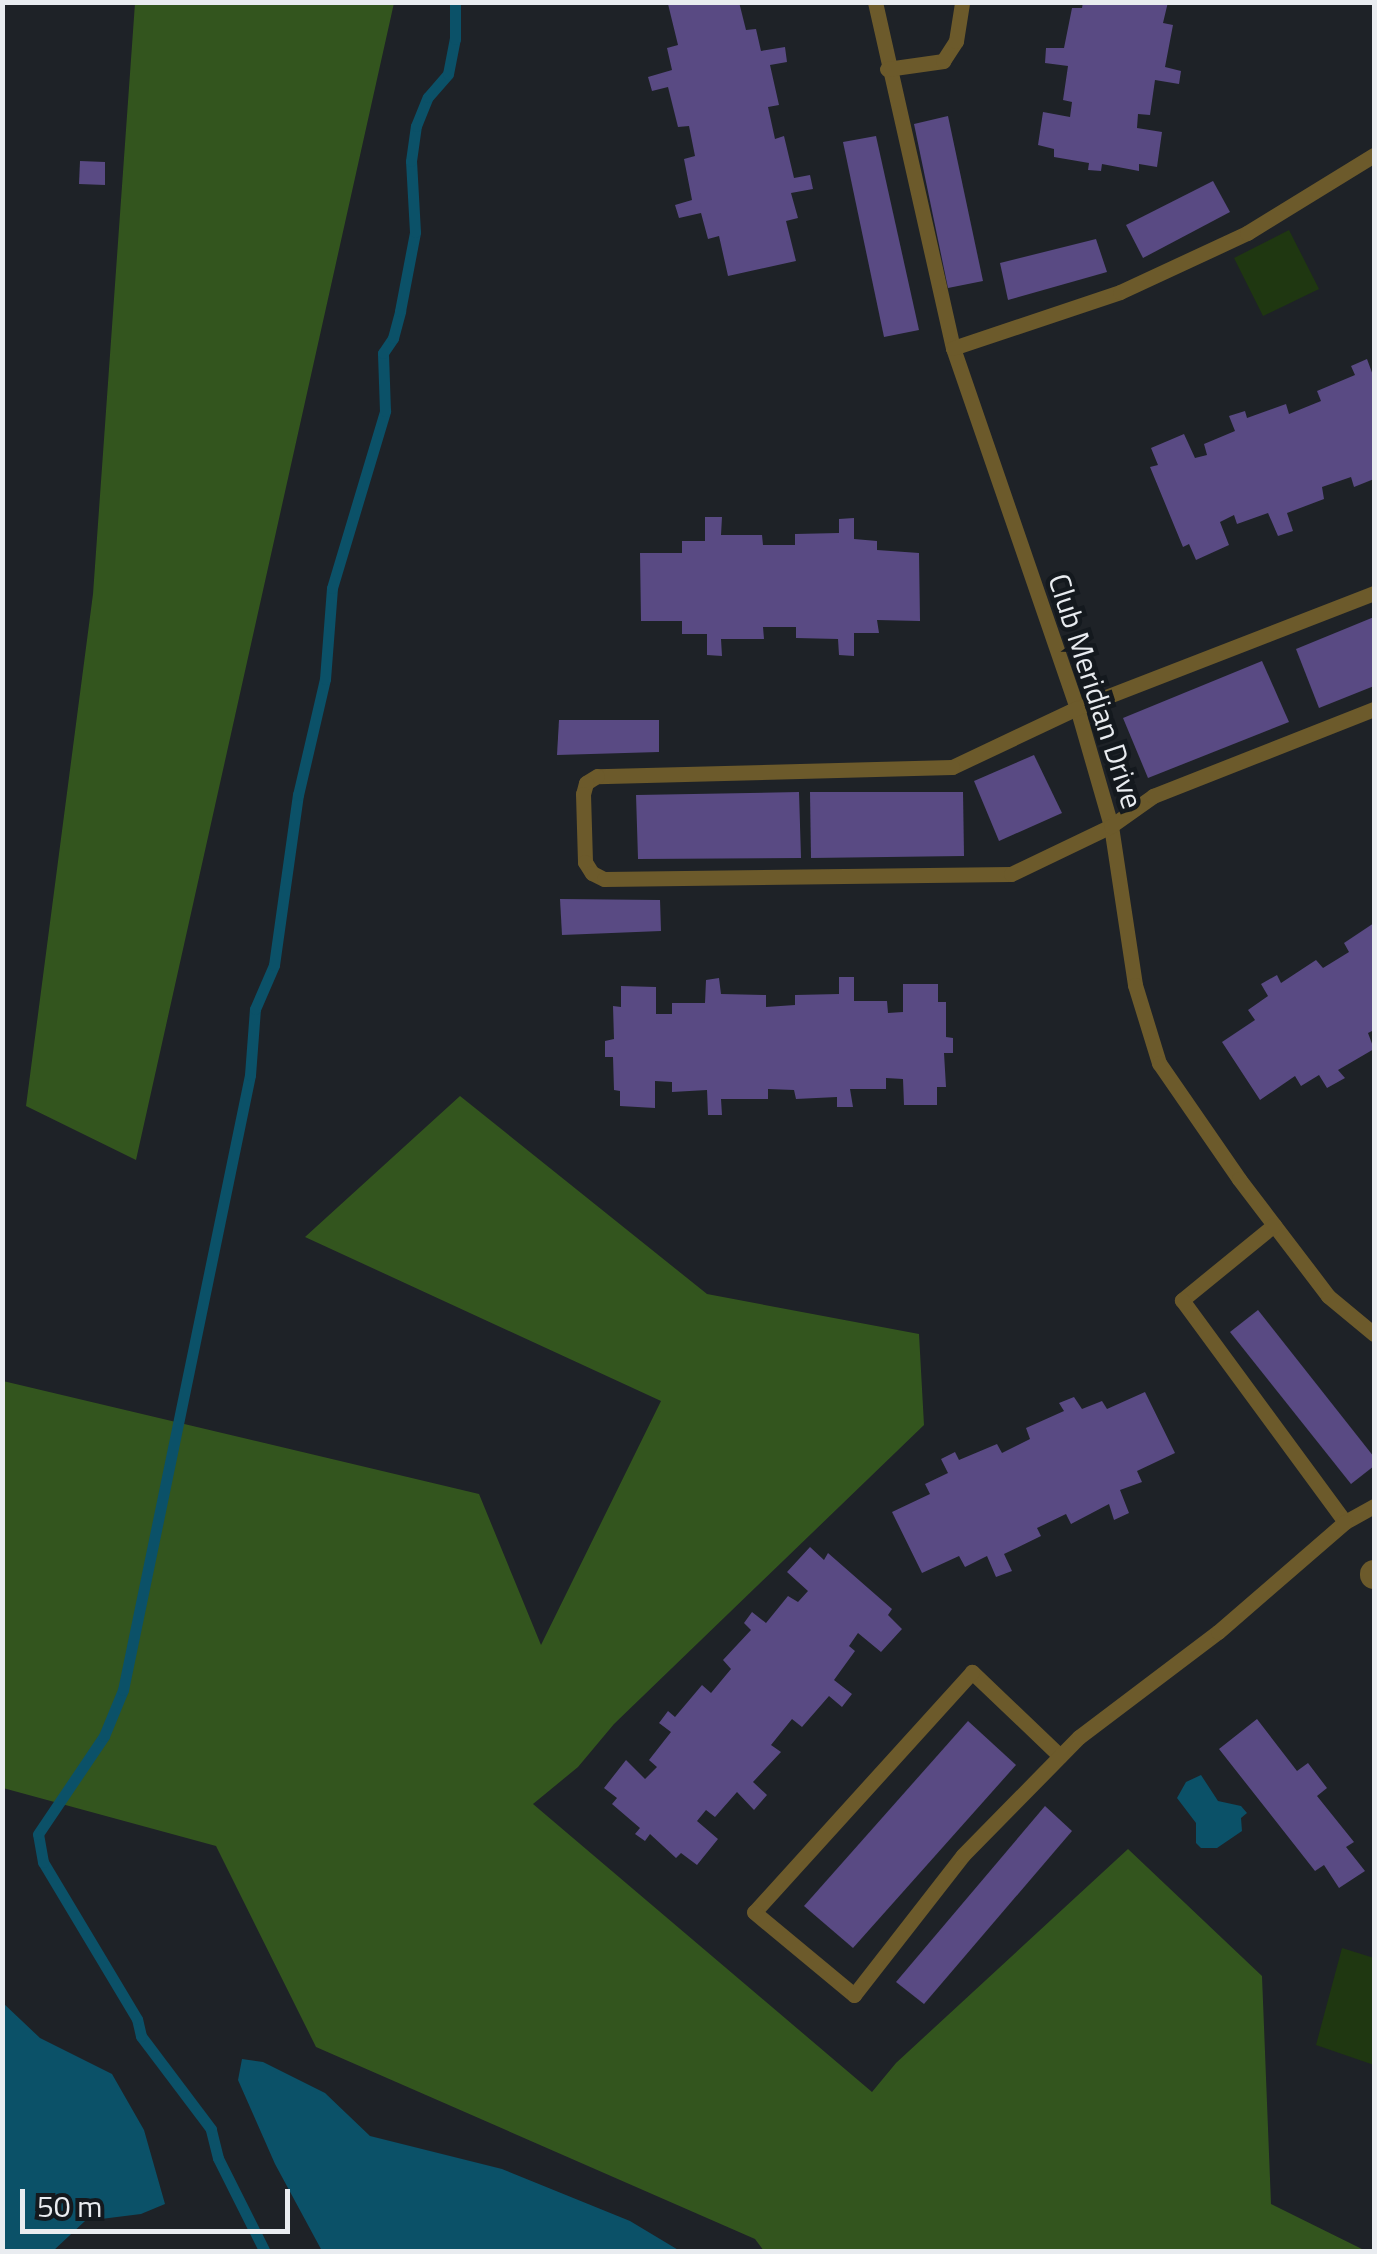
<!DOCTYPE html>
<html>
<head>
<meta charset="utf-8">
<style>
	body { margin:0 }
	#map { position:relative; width:1377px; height:2254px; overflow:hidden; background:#1e2227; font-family:"Titillium Web",sans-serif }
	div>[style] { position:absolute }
	.green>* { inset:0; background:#1f3711 }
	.forest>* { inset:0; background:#33551e }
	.water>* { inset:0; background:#0b5168 }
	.stream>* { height:11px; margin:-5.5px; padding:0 5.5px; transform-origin:5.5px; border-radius:5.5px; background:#0b5168 }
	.building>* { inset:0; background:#594a83 }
	.service>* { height:15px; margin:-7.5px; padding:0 7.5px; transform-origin:7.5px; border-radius:7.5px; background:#6c5a2b }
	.minor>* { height:28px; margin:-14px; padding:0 14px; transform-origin:14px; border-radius:14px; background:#6c5a2b }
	span { translate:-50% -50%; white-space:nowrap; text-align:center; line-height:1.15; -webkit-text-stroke:9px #14191e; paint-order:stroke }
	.street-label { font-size:30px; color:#e9ecf0 }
	.frame { position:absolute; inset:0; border:5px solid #e9ecf0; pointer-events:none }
	.scale { position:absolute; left:20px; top:2189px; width:270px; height:45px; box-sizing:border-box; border:5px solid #e9ecf0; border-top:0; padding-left:12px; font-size:30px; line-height:35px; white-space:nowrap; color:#e9ecf0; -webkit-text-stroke:8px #14191e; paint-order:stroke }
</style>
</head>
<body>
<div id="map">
	<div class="green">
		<div style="clip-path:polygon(1289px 230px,1319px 289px,1263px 316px,1234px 258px)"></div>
		<div style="clip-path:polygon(1342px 1948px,1374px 1958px,1374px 2065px,1316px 2045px)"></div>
	</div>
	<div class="forest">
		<div style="clip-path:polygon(135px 3px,394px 3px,136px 1160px,26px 1106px,93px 594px)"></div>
		<div style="clip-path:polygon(460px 1096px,707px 1294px,919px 1334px,924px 1425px,614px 1724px,578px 1767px,533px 1804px,872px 2092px,896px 2063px,1128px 1849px,1262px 1976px,1271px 2204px,1366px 2251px,764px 2251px,755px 2239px,316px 2047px,216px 1846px,3px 1788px,3px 1381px,479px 1494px,541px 1645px,661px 1401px,305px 1237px)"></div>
	</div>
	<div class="water">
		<div style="clip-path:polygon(1201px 1775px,1218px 1801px,1241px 1806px,1247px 1813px,1241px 1818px,1242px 1831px,1217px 1848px,1201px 1848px,1196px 1843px,1196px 1823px,1177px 1798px,1186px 1782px)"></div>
		<div style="clip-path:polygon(3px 2003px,40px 2038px,112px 2074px,144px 2130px,165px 2204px,141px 2214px,85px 2221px,53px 2251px,3px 2251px)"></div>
		<div style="clip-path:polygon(242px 2059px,263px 2062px,325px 2093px,370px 2136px,502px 2169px,630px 2221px,680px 2251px,322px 2251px,275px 2164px,238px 2080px)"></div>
	</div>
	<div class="stream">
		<div style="left:265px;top:2252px;width:105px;rotate:-116.6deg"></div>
		<div style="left:218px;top:2158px;width:30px;rotate:-104deg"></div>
		<div style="left:211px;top:2129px;width:116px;rotate:-127deg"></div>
		<div style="left:141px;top:2036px;width:17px;rotate:-103deg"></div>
		<div style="left:137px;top:2019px;width:183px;rotate:-120.9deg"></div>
		<div style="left:43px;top:1862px;width:28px;rotate:-100deg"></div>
		<div style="left:38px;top:1834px;width:118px;rotate:-56deg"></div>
		<div style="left:104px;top:1736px;width:50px;rotate:-67.6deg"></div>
		<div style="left:123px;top:1690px;width:628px;rotate:-78.33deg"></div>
		<div style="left:250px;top:1075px;width:66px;rotate:-85.7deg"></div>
		<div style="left:255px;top:1009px;width:48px;rotate:-66.6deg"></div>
		<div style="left:274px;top:965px;width:172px;rotate:-82deg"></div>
		<div style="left:298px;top:795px;width:119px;rotate:-76.9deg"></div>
		<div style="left:325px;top:679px;width:91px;rotate:-85.6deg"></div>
		<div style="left:332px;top:588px;width:185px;rotate:-73.3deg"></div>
		<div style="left:385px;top:411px;width:58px;rotate:-92deg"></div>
		<div style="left:383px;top:353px;width:18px;rotate:-56deg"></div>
		<div style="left:393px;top:338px;width:28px;rotate:-75deg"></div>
		<div style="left:400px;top:311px;width:80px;rotate:-79.2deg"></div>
		<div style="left:415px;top:232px;width:71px;rotate:-93.2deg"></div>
		<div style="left:411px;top:161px;width:35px;rotate:-82deg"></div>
		<div style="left:416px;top:126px;width:31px;rotate:-68deg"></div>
		<div style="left:428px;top:97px;width:30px;rotate:-49deg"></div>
		<div style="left:448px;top:74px;width:36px;rotate:-79deg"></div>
		<div style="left:455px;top:39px;width:37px;rotate:-90deg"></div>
	</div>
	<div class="building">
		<div style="clip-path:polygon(739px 2px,746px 30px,756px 29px,761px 51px,785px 47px,787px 62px,770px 65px,779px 105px,768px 107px,775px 139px,784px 136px,794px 178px,810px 175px,813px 189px,791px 193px,798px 218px,786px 221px,796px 261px,728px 276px,719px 236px,708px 239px,701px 213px,679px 218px,675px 205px,692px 200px,684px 159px,695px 156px,689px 126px,678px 127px,668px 87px,652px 91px,648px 77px,672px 70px,667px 48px,678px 45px,668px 4px)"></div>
		<div style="clip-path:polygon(1083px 2px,1168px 2px,1163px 23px,1173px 25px,1165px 67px,1181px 71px,1179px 84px,1155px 80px,1150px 115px,1138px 114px,1137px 128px,1162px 132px,1157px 167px,1139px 164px,1139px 171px,1102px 164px,1101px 171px,1088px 170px,1089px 163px,1054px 157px,1054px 149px,1038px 145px,1043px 112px,1070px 117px,1072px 102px,1063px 100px,1068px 66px,1045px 63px,1046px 48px,1064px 48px,1072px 8px,1082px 8px)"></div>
		<div style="clip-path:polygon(948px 116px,983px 281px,948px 288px,914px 124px)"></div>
		<div style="clip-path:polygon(876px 136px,919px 330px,884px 337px,843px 142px)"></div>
		<div style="clip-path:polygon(80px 161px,105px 162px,105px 185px,79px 184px)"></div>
		<div style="clip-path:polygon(1213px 181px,1230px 212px,1143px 258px,1126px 225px)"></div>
		<div style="clip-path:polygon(1096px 239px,1107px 272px,1008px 300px,1000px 263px)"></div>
		<div style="clip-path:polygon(1367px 359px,1374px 378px,1374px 479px,1354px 487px,1351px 477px,1322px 487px,1324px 499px,1287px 513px,1293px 531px,1278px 536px,1268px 513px,1237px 524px,1234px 515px,1220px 522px,1229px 545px,1196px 560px,1189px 544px,1183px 547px,1150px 467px,1158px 465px,1151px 448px,1184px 434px,1195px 458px,1207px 455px,1204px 444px,1235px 431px,1229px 416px,1245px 411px,1247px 418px,1286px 404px,1289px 414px,1321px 401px,1317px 391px,1355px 375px,1351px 366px)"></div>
		<div style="clip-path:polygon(705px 517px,722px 517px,721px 535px,762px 535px,763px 545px,795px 545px,795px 534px,839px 533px,839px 519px,854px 518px,854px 539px,877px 541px,877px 550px,919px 553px,920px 621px,877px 620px,879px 633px,854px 633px,854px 656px,839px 655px,838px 639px,796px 638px,796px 627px,763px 627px,764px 639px,721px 639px,722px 656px,707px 655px,707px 634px,682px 634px,682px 621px,641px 621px,640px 553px,682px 553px,682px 541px,705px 541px)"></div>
		<div style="clip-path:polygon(1374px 617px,1374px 686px,1319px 708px,1296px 649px)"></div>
		<div style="clip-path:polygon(1262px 661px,1289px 722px,1148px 778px,1123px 718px)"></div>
		<div style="clip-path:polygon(559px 720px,659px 720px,659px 752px,557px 755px)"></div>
		<div style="clip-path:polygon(1034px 755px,1062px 813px,999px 841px,974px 781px)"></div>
		<div style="clip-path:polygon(799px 792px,801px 858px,638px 859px,636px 795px)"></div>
		<div style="clip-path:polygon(810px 792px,963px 792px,964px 856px,811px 858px)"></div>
		<div style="clip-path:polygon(560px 899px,660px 900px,661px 931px,562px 935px)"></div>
		<div style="clip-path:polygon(1374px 923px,1374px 1030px,1368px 1033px,1374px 1049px,1338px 1070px,1345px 1078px,1327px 1088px,1319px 1075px,1301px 1086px,1295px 1076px,1260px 1100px,1222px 1042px,1255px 1020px,1248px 1010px,1268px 996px,1261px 984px,1277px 975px,1281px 983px,1316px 960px,1323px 968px,1349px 952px,1344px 943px)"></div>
		<div style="clip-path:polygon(839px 977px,854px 977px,854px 1001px,887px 1001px,888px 1013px,903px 1012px,903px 984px,938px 984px,938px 1002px,946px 1002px,946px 1037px,953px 1038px,953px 1053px,944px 1053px,946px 1087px,937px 1087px,937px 1105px,904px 1105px,903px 1079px,886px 1078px,886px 1089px,850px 1089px,853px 1107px,837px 1107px,837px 1097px,796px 1099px,794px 1090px,768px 1089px,768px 1099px,721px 1099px,722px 1115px,708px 1115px,707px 1090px,672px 1092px,672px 1082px,655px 1081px,655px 1108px,620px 1106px,620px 1091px,614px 1090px,613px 1057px,605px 1057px,605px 1041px,614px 1039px,613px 1006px,621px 1007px,621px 986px,656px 987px,656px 1014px,672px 1014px,672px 1003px,705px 1003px,706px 980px,719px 978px,721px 994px,766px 995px,766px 1007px,795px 1005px,795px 995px,839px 994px)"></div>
		<div style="clip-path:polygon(1258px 1310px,1374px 1457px,1374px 1466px,1351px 1484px,1230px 1332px)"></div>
		<div style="clip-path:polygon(1145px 1392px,1175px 1453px,1137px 1471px,1142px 1482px,1120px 1490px,1129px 1513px,1114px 1520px,1109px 1504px,1071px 1524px,1066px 1514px,1037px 1528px,1041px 1536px,1004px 1554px,1012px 1571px,996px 1577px,987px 1556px,965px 1567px,959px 1556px,922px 1573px,892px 1512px,930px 1494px,925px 1484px,948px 1473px,941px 1459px,955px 1452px,959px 1460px,997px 1444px,1002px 1453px,1030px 1439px,1026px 1428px,1064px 1411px,1059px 1403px,1074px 1397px,1082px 1409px,1102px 1401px,1107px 1409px)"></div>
		<div style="clip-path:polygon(810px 1547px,824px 1560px,828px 1553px,892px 1609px,888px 1615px,902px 1629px,881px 1652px,858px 1633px,849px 1646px,855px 1651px,834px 1680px,852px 1694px,842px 1707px,829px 1696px,802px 1727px,792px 1719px,771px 1745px,781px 1752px,753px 1782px,767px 1795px,754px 1810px,737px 1792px,715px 1817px,706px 1810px,697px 1821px,718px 1839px,697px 1865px,681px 1853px,676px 1858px,650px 1834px,645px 1841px,635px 1834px,640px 1828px,612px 1804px,617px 1798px,604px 1788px,626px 1760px,645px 1779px,657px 1767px,649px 1760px,671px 1732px,659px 1723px,668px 1711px,675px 1717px,702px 1685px,711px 1693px,731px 1669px,723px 1660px,751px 1630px,744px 1623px,752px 1612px,766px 1623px,788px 1596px,798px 1602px,808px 1591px,787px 1572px)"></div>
		<div style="clip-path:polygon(1257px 1719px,1297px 1771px,1308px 1763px,1327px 1788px,1317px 1796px,1354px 1842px,1346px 1847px,1365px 1871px,1339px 1888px,1324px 1865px,1315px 1871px,1219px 1749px)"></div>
		<div style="clip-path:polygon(968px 1721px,1016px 1765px,853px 1948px,804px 1906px)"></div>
		<div style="clip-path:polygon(1045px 1806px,1072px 1831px,924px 2004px,896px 1982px)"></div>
	</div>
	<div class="service">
		<div style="left:875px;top:2px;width:355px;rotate:77.3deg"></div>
		<div style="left:953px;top:348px;width:381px;rotate:71deg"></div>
		<div style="left:1077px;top:708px;width:123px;rotate:73.9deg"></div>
		<div style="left:1111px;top:826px;width:161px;rotate:81.4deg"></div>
		<div style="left:1135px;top:985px;width:82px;rotate:72.9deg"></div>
		<div style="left:1159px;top:1063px;width:141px;rotate:55.4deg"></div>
		<div style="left:1239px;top:1179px;width:147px;rotate:52.7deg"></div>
		<div style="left:1328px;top:1296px;width:60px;rotate:39.6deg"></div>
		<div style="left:887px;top:69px;width:57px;rotate:-8.1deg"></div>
		<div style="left:943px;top:61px;width:24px;rotate:-57deg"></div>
		<div style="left:956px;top:41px;width:39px;rotate:-81deg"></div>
		<div style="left:953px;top:348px;width:176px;rotate:-18.5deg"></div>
		<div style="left:1120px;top:292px;width:140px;rotate:-24.9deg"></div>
		<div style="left:1247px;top:233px;width:149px;rotate:-31.6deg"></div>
		<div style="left:1374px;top:593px;width:318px;rotate:158.8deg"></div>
		<div style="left:1077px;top:708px;width:138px;rotate:154.7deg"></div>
		<div style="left:952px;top:767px;width:355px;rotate:178.5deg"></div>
		<div style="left:597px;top:776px;width:13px;rotate:148deg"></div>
		<div style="left:586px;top:783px;width:11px;rotate:105deg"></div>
		<div style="left:583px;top:794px;width:68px;rotate:88.3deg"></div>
		<div style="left:585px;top:862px;width:13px;rotate:58deg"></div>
		<div style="left:592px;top:873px;width:13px;rotate:27deg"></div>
		<div style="left:604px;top:879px;width:407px;rotate:-0.7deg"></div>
		<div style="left:1011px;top:874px;width:111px;rotate:-25.6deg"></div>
		<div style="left:1111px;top:826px;width:52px;rotate:-35.5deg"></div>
		<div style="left:1153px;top:796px;width:238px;rotate:-21.5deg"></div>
		<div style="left:1274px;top:1225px;width:119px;rotate:140.8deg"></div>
		<div style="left:1182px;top:1300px;width:275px;rotate:53.7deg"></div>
		<div style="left:1345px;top:1522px;width:33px;rotate:-29deg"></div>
		<div style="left:1060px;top:1756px;width:122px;rotate:-136.3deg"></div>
		<div style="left:972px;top:1672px;width:324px;rotate:132.2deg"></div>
		<div style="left:754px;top:1912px;width:130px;rotate:39.7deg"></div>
		<div style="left:854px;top:1995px;width:177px;rotate:-52.1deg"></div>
		<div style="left:963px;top:1855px;width:165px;rotate:-45.5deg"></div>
		<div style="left:1079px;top:1737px;width:174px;rotate:-37.1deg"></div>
		<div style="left:1218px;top:1632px;width:168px;rotate:-40.9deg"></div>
	</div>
	<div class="minor">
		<div style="left:1374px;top:1574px;width:1px;rotate:90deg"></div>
	</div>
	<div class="street-label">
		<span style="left:1096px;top:691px;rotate:72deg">Club Meridian Drive</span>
	</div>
	<div class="frame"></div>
	<div class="scale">50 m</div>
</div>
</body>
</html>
